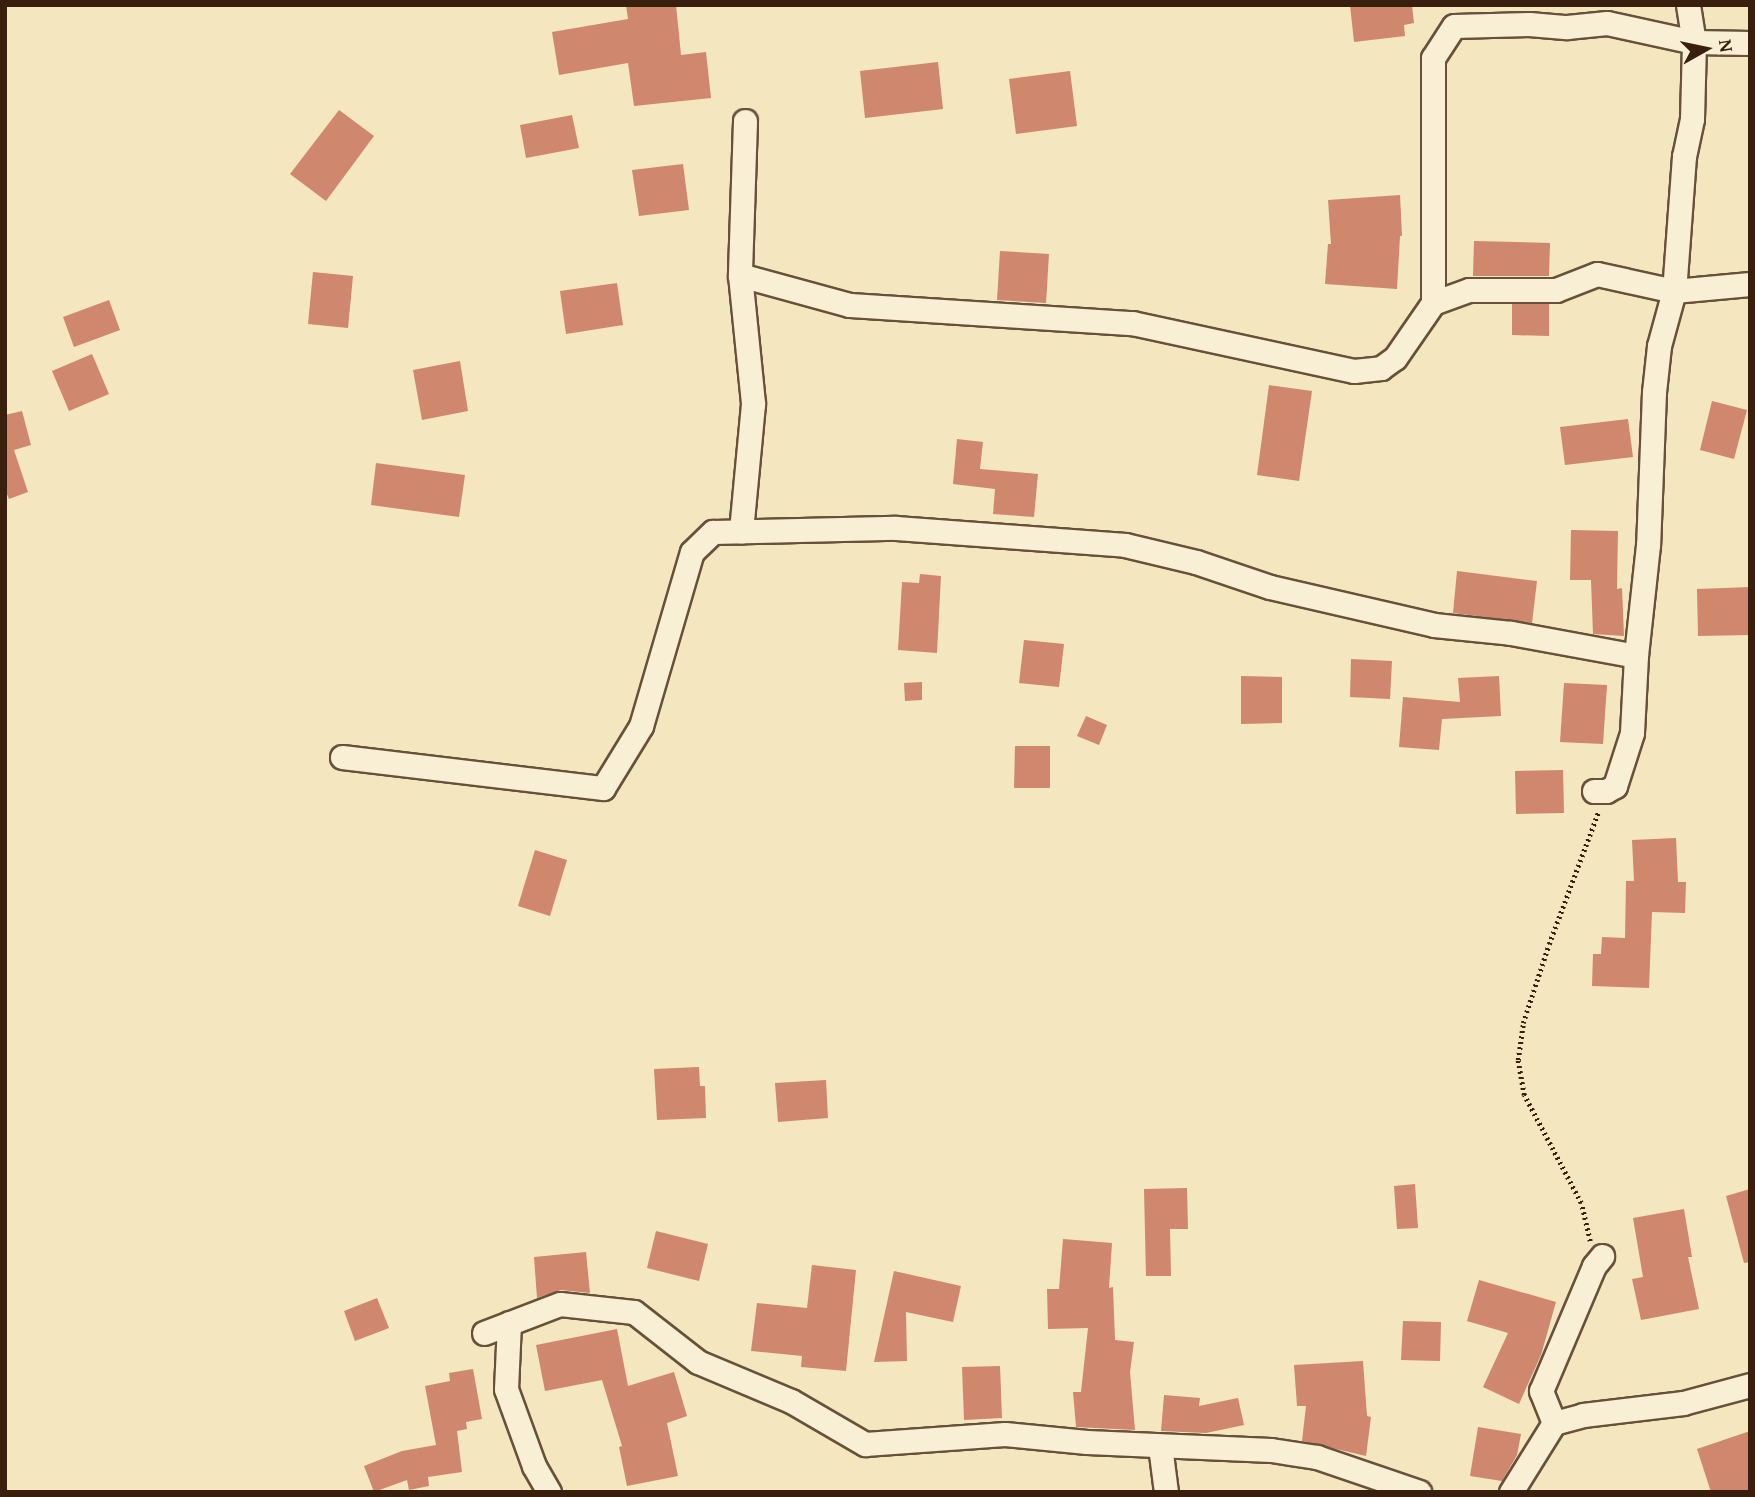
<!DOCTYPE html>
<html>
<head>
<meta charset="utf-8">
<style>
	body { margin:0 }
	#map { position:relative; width:1755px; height:1497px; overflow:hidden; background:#f4e6be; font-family:"Gentium Book Plus",serif }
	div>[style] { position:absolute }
	.building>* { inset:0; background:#cf876e }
	.path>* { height:4.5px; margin-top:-2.25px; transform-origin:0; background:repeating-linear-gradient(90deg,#391f0d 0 2px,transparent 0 5.5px) }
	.roads { filter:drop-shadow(2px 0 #685139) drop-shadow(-2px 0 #685139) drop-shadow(0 2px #685139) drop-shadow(0 -2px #685139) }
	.street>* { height:23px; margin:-11.5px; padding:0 11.5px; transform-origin:11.5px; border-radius:11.5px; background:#f8efd5 }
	span { translate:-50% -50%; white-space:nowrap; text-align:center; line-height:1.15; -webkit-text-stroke:6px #f8efd5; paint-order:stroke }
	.frame { position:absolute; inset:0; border:7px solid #391f0d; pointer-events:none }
	.north { position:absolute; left:1671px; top:14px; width:70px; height:70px; -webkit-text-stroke:5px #f8efd5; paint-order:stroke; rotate:81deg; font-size:19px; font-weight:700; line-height:28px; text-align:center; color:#391f0d }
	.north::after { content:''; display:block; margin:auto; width:24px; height:32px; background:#391f0d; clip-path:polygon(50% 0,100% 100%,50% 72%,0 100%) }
</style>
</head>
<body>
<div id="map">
	<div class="building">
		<div style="clip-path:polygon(626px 5px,676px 5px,681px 55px,706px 52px,711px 98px,634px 106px,628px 63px,559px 75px,552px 32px,628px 19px)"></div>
		<div style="clip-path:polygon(1350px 5px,1412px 5px,1414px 23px,1404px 25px,1405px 36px,1354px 42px)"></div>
		<div style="clip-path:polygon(938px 62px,943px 109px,865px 118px,860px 71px)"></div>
		<div style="clip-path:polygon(1070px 71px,1077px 126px,1016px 134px,1009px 79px)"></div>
		<div style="clip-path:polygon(339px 110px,374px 136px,326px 201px,290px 174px)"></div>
		<div style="clip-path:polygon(572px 115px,579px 148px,526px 158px,520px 125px)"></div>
		<div style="clip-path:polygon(683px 164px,689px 210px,639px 216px,632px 170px)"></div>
		<div style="clip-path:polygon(1400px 195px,1402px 236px,1400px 236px,1397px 289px,1325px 284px,1328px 244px,1331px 244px,1328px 200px)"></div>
		<div style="clip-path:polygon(1474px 241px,1550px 243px,1549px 276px,1473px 276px)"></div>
		<div style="clip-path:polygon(1000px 251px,1049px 254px,1046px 303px,997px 300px)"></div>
		<div style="clip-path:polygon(313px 272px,353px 276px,348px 328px,308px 324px)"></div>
		<div style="clip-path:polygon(617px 283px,623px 325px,566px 334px,560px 291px)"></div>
		<div style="clip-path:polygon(109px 300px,120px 330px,74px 347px,63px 317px)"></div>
		<div style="clip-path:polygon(1512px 304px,1549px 304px,1549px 336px,1512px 335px)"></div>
		<div style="clip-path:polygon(92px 354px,109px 394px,69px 411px,52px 371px)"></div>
		<div style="clip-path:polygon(460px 361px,468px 411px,422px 420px,413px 370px)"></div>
		<div style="clip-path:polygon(1269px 385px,1312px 391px,1299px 481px,1257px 475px)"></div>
		<div style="clip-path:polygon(1712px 401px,1747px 410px,1734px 459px,1700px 450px)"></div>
		<div style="clip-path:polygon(22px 411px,31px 445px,14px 450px,28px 492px,9px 499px,5px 489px,5px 415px)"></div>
		<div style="clip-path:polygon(1628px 419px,1633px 457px,1565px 465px,1560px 427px)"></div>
		<div style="clip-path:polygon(957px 439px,983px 442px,980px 469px,1038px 474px,1034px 517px,993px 514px,995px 489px,953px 484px)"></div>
		<div style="clip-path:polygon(376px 463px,465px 475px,459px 517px,371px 505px)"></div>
		<div style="clip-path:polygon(1571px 530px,1618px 531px,1617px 589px,1622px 588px,1624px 636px,1593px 634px,1591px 580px,1570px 580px)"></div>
		<div style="clip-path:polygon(1457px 571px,1537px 581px,1532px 623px,1453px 613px)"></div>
		<div style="clip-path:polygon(920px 574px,941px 576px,937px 653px,898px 650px,902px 582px,919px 583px)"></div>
		<div style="clip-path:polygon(1750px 587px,1750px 635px,1698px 636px,1697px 589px)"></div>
		<div style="clip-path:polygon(1024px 640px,1064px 644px,1059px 687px,1019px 683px)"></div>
		<div style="clip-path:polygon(1351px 659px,1392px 661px,1390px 699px,1350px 697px)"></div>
		<div style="clip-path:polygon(1241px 676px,1282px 677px,1282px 723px,1241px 724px)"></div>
		<div style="clip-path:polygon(1499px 676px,1501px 716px,1442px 719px,1439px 750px,1399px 747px,1403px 697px,1460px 702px,1458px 678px)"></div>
		<div style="clip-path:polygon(922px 682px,922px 700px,905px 701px,904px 683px)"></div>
		<div style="clip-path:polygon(1564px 683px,1607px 685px,1603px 744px,1560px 742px)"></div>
		<div style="clip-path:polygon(1086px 716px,1107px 725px,1099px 745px,1077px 736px)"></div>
		<div style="clip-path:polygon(1015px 746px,1050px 746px,1050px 788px,1014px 788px)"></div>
		<div style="clip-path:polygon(1563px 770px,1564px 813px,1516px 814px,1515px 771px)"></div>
		<div style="clip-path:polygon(1676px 838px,1678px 882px,1686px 882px,1685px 913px,1652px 912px,1649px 988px,1592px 986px,1593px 954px,1601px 954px,1602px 937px,1625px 938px,1626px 881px,1634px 881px,1632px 840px)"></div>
		<div style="clip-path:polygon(535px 850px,567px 860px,550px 916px,518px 906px)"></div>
		<div style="clip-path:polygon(699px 1067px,700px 1086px,705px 1086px,706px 1118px,657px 1120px,654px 1069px)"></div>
		<div style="clip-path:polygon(826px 1080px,828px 1118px,778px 1122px,775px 1083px)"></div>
		<div style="clip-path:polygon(1415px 1184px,1418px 1228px,1397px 1229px,1394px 1186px)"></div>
		<div style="clip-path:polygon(1187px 1188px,1188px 1229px,1170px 1229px,1171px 1276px,1146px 1276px,1144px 1189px)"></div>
		<div style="clip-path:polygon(1750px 1189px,1750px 1262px,1744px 1263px,1726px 1196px)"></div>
		<div style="clip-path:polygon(1684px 1209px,1692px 1257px,1688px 1257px,1699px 1309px,1641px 1320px,1632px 1279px,1643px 1277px,1633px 1218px)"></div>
		<div style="clip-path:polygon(656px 1231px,708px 1244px,699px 1281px,647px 1268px)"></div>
		<div style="clip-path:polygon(1063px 1239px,1112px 1243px,1109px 1288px,1113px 1287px,1115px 1340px,1134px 1342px,1130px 1372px,1135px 1430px,1076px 1427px,1073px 1392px,1081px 1392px,1088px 1328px,1048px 1329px,1047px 1289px,1059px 1289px)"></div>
		<div style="clip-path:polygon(586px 1252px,590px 1293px,561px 1290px,537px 1298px,534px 1257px)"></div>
		<div style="clip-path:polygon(812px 1265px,856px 1270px,846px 1371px,801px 1367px,802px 1356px,751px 1351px,757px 1303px,807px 1308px)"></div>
		<div style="clip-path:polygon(894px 1271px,961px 1286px,953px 1322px,906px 1312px,907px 1361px,874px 1362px)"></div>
		<div style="clip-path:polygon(1479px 1280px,1556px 1302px,1541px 1355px,1519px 1404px,1483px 1387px,1508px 1333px,1467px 1321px)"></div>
		<div style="clip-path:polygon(377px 1298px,389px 1328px,355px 1341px,344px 1311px)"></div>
		<div style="clip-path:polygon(1403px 1321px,1441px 1322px,1440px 1361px,1401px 1360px)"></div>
		<div style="clip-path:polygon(617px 1329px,628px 1386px,674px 1372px,687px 1416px,667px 1423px,678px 1476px,627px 1486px,619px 1447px,622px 1446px,602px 1380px,545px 1391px,536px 1345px)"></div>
		<div style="clip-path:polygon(1363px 1361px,1367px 1416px,1371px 1417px,1366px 1456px,1302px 1441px,1306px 1406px,1297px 1406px,1294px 1365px)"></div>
		<div style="clip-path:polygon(1000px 1366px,1002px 1418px,964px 1420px,962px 1367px)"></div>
		<div style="clip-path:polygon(473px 1369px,482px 1419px,466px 1422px,467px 1429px,457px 1431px,462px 1472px,428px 1477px,429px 1486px,409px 1490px,407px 1480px,374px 1492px,364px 1466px,402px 1451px,436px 1445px,425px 1386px,450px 1381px,449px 1373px)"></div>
		<div style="clip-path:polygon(1164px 1395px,1200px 1398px,1199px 1406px,1238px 1398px,1244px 1425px,1206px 1433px,1161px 1431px)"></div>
		<div style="clip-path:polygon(1478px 1427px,1521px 1434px,1517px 1455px,1502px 1481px,1470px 1476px)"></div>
		<div style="clip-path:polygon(1750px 1431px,1750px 1492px,1711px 1492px,1697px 1449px)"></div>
	</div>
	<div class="path">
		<div style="left:1590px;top:1241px;width:39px;rotate:-103deg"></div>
		<div style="left:1581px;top:1203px;width:122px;rotate:-117.8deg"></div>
		<div style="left:1524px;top:1095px;width:36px;rotate:-100deg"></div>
		<div style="left:1518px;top:1060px;width:37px;rotate:-82deg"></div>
		<div style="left:1523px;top:1023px;width:83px;rotate:-71.8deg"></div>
		<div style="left:1549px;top:944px;width:140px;rotate:-69.5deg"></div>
	</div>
	<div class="roads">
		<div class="street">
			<div style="left:1688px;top:5px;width:37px;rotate:81deg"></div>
			<div style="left:1694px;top:42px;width:56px;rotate:1deg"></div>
			<div style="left:745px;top:121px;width:154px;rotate:91.9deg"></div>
			<div style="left:740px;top:275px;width:114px;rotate:15.3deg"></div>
			<div style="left:850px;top:305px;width:283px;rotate:3.7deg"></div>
			<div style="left:1132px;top:323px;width:227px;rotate:12.2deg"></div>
			<div style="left:1354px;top:371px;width:27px;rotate:-6deg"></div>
			<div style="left:1381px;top:368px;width:17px;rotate:-36deg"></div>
			<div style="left:1395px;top:358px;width:67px;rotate:-55.4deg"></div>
			<div style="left:1433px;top:303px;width:38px;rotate:-20deg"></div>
			<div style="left:1469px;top:290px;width:87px"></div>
			<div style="left:1556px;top:290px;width:44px;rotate:-21.3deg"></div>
			<div style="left:1597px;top:274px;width:79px;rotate:12.4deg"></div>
			<div style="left:1674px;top:291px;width:76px;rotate:-5.3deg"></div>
			<div style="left:740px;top:275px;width:130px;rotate:84.2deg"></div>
			<div style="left:753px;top:404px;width:128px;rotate:95.4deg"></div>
			<div style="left:1433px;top:303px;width:245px;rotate:-90deg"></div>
			<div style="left:1433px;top:58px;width:38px;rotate:-57deg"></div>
			<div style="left:1454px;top:26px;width:75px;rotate:-1.5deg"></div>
			<div style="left:1529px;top:24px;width:38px;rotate:5deg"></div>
			<div style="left:1567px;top:27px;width:40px;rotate:-5.7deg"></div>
			<div style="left:1607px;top:23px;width:89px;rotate:12.3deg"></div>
			<div style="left:1694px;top:42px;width:77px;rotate:91.5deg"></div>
			<div style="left:1692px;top:119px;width:38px;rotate:102deg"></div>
			<div style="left:1684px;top:156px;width:135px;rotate:94.2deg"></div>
			<div style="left:1674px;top:291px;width:57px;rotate:105.3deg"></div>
			<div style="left:1659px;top:346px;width:46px;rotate:96.2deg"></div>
			<div style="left:1654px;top:392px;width:153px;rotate:92.2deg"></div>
			<div style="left:1648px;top:545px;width:112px;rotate:96.2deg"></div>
			<div style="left:1636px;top:656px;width:77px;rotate:93deg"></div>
			<div style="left:1632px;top:733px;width:56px;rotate:107.8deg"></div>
			<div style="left:1615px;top:786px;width:10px;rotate:151deg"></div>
			<div style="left:1606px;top:791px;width:12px;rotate:180deg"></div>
			<div style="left:342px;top:757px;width:263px;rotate:6.8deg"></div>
			<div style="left:603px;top:788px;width:73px;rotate:-58.5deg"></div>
			<div style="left:641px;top:726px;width:181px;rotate:-73.7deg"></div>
			<div style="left:692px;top:552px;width:29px;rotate:-44deg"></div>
			<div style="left:713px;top:532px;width:183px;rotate:-1.3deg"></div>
			<div style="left:896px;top:528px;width:230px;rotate:4.2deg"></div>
			<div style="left:1125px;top:545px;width:73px;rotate:13.5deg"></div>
			<div style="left:1196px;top:562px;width:78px;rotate:18.7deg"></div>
			<div style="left:1270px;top:587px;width:168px;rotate:13deg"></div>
			<div style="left:1434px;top:625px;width:77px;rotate:5.9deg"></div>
			<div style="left:1511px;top:633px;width:127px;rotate:10.4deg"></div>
			<div style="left:509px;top:1323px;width:66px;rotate:92.6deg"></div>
			<div style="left:506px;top:1389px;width:82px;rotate:70deg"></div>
			<div style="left:534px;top:1466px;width:30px;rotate:60deg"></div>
			<div style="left:484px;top:1333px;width:81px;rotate:-20.9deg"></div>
			<div style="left:560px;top:1304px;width:74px;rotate:6.2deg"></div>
			<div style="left:634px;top:1312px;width:81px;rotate:38deg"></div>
			<div style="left:698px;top:1362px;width:101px;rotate:22.8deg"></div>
			<div style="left:791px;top:1401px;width:86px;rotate:30.2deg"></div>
			<div style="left:865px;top:1444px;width:140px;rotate:-4.1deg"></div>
			<div style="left:1005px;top:1434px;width:82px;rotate:5.6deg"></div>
			<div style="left:1087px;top:1442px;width:184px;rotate:2.5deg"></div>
			<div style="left:1271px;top:1450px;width:47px;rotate:8.7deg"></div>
			<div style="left:1317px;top:1457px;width:108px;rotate:18.9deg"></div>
			<div style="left:1554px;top:1423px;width:30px;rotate:-15deg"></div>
			<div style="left:1583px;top:1415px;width:101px;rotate:-6.8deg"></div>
			<div style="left:1683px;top:1403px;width:69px;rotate:-15deg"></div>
			<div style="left:1160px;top:1446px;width:46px;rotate:82.6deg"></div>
			<div style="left:1511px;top:1492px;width:81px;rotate:-58.1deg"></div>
			<div style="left:1554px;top:1423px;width:35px;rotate:-112deg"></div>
			<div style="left:1541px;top:1391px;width:136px;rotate:-67deg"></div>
			<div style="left:1594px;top:1266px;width:13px;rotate:-51deg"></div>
		</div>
	</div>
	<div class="frame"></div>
	<div class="north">N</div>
</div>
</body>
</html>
